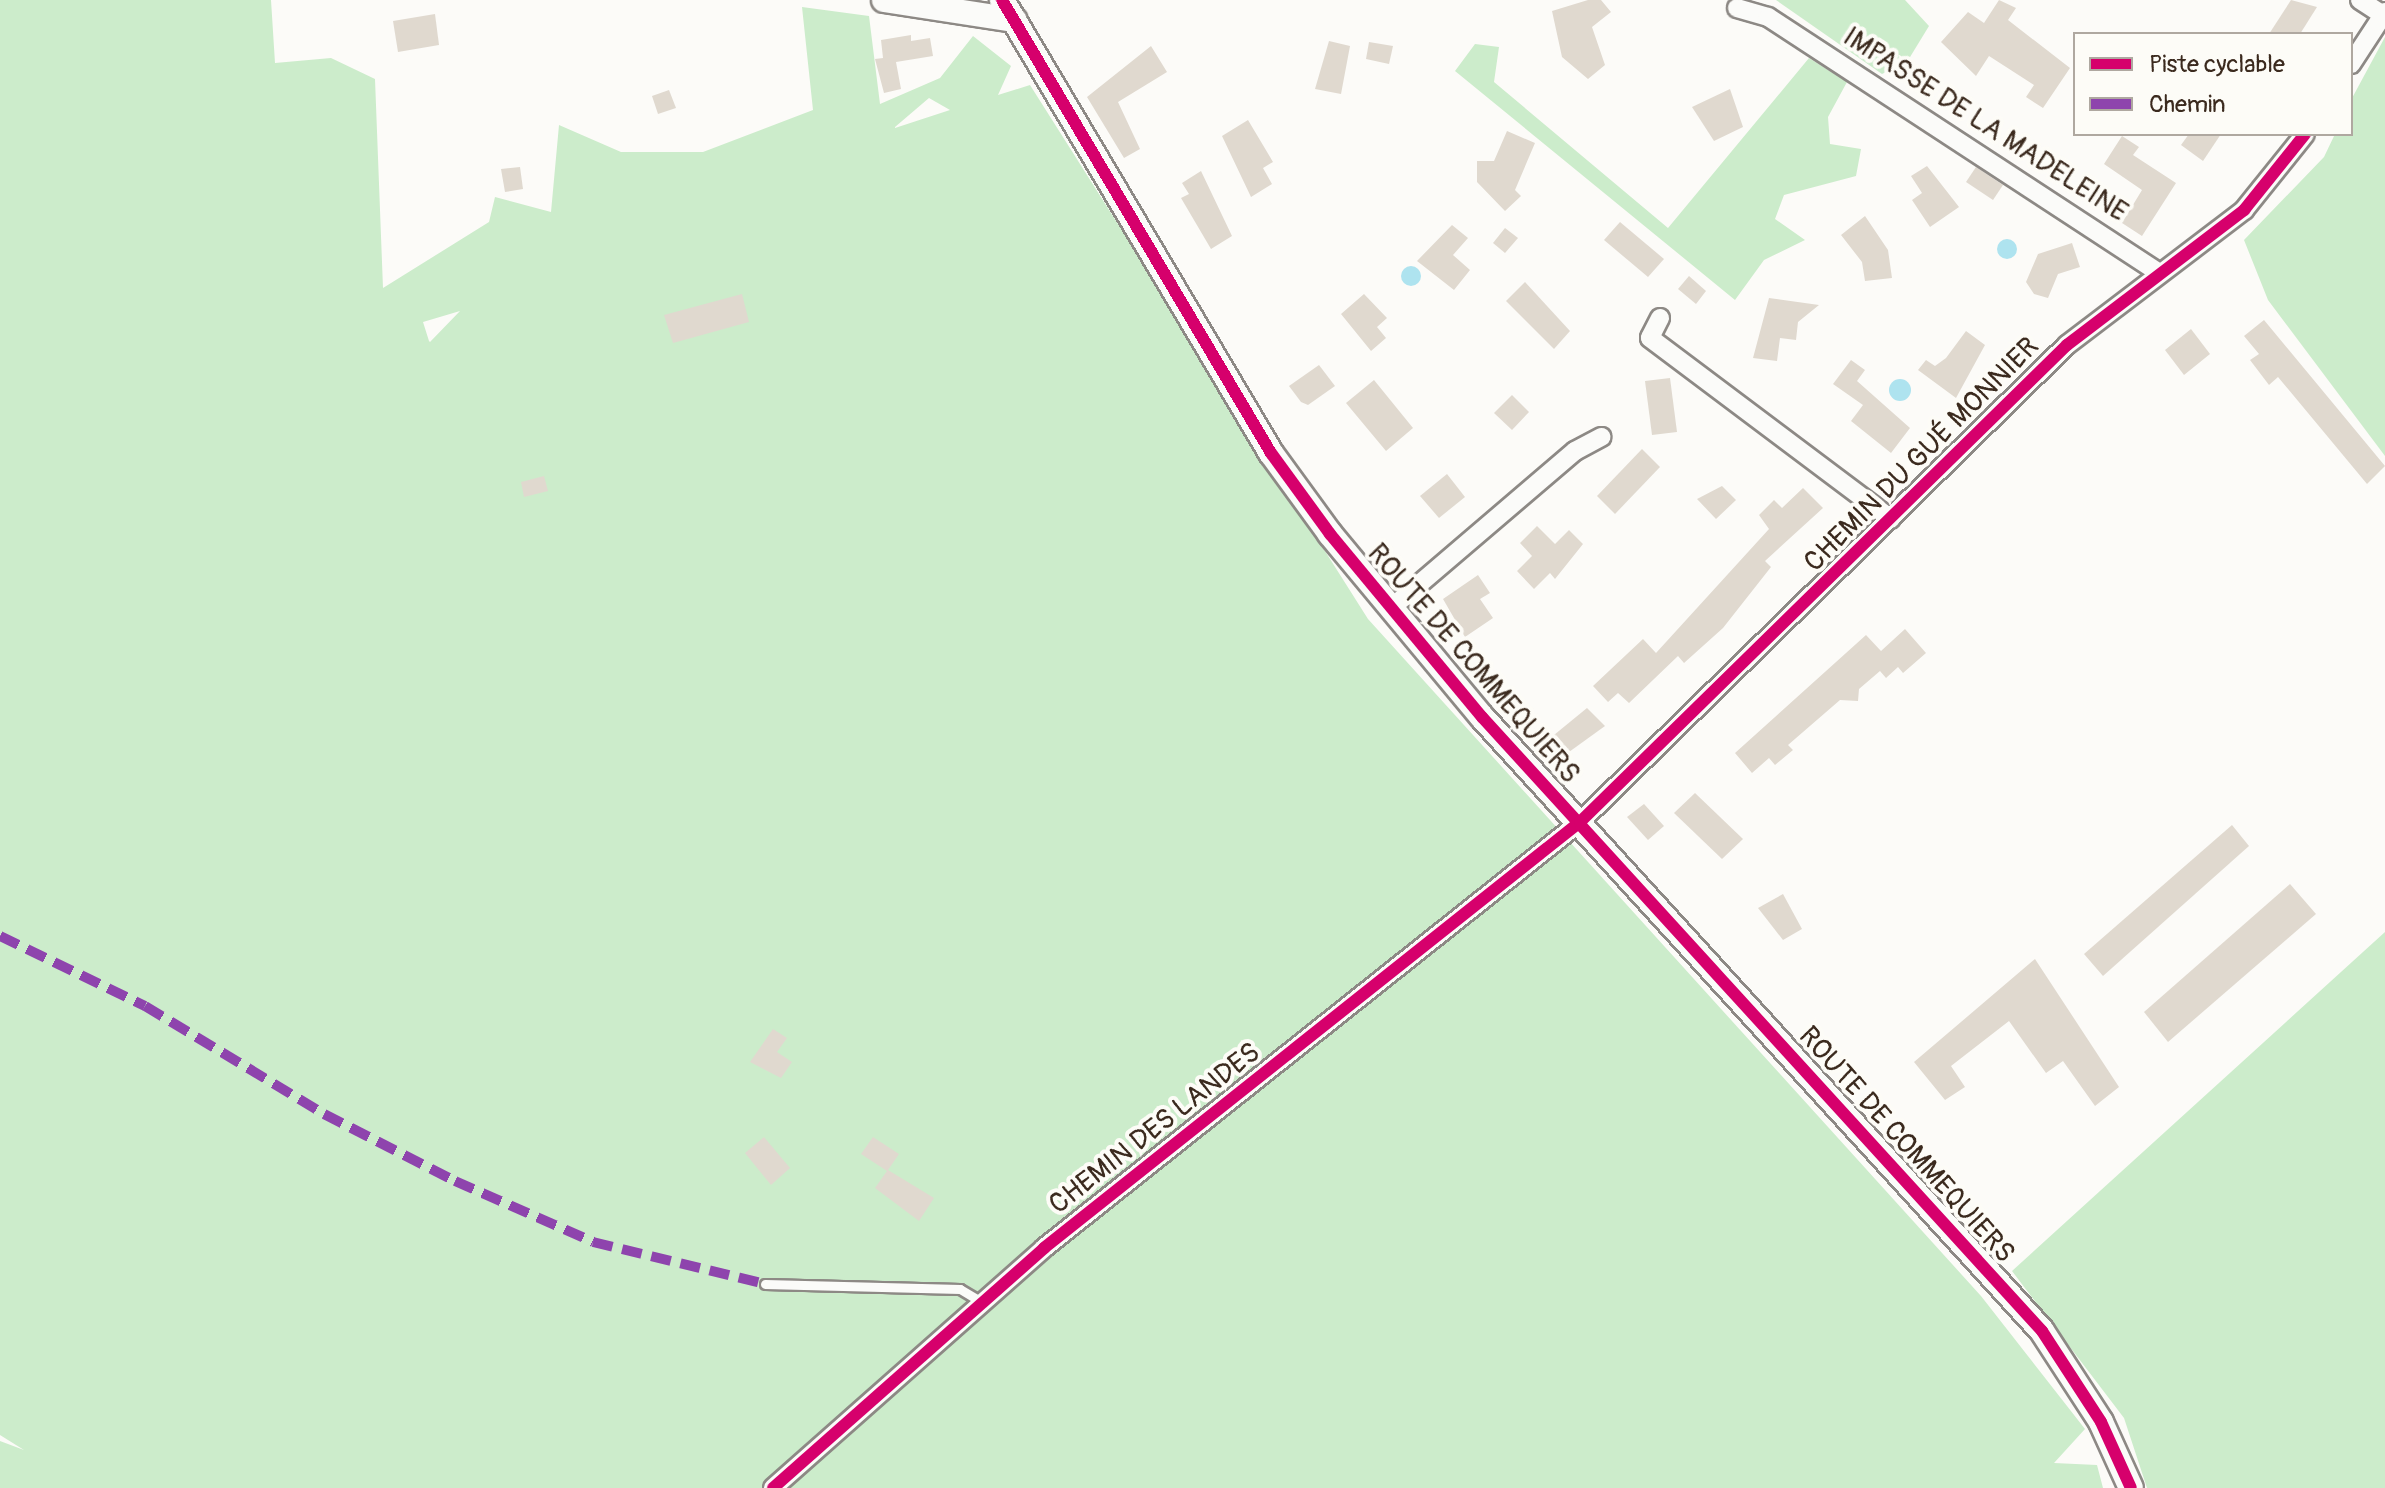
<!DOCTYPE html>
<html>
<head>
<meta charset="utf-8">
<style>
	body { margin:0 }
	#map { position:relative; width:2385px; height:1488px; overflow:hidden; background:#fcfbf8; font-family:Pangolin,sans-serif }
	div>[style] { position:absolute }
	.green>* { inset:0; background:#cceccb }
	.water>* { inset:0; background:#aee3ef }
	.round { border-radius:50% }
	.building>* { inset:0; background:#e0d9cf }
	.roads { filter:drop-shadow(2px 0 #8d8985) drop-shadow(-2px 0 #8d8985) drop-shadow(0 2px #8d8985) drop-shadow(0 -2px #8d8985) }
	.service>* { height:9px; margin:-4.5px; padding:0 4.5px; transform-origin:4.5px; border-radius:4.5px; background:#fbfbf9 }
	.minor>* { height:18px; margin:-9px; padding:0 9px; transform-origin:9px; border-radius:9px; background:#fbfbf9 }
	.tertiary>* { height:24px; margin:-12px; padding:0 12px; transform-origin:12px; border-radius:12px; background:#fbfbf9 }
	.quiet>* { height:10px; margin-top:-5px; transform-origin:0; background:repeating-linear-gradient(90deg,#8e44ad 0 20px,transparent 0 30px) }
	.cycleway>* { height:12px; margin:-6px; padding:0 6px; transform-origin:6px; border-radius:6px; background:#d6006c }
	span { translate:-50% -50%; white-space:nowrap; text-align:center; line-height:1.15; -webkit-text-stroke:8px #fdfcf7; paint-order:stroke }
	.street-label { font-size:28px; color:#3b2a1e }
	.legend { position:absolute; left:2073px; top:32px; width:280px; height:104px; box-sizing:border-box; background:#fdfcf7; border:2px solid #afa8a0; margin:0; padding:10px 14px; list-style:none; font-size:24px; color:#3b2a1e }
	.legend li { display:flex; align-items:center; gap:16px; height:40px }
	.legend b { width:40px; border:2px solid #afa8a0 }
</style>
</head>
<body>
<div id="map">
	<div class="green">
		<div style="clip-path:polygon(evenodd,0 0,271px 0,275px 63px,331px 58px,375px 79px,383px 288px,489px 222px,495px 197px,551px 212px,559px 125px,621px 152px,703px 152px,813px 110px,802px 7px,869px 16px,880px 104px,940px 78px,973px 36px,1011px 66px,998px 95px,1030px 85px,1368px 619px,1981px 1296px,2085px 1429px,2054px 1463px,2097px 1465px,2103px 1488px,0 1488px,0 1441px,24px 1450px,0 1435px,0 0,929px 98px,950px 110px,895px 128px,895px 127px,929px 98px,0 0,460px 311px,430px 342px,429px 341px,423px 322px,460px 311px)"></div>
		<div style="clip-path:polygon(1776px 0,1905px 0,1929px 26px,1907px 62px,1882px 74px)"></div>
		<div style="clip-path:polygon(2385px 37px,2385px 456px,2268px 300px,2244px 240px,2324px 157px,2335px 134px,2351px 134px,2351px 100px)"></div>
		<div style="clip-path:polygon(1475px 44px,1499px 47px,1494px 82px,1668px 228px,1809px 58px,1847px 82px,1828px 117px,1830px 144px,1861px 149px,1856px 176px,1784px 195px,1775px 219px,1805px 240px,1764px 260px,1735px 300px,1455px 71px)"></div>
		<div style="clip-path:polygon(2385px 932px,2385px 1488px,2147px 1488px,2124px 1418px,2012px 1271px)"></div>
	</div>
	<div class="water">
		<div class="round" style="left:1997px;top:239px;width:20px;height:20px"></div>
		<div class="round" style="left:1401px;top:266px;width:20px;height:20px"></div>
		<div class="round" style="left:1889px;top:379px;width:22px;height:22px"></div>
	</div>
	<div class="building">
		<div style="clip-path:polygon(1588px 0,1601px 0,1611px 12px,1592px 27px,1605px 65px,1588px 79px,1562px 57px,1552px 11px)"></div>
		<div style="clip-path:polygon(1999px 0,2016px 8px,2008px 20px,2070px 68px,2043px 108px,2026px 97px,2034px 85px,1989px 56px,1976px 76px,1941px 42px,1968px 12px,1984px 23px)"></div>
		<div style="clip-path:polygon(2291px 0,2317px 7px,2300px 34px,2269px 34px)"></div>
		<div style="clip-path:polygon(435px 14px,439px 45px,398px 52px,393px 21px)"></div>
		<div style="clip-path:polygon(911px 35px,911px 41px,930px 38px,933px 56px,896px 62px,901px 89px,884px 93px,875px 59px,883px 58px,881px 40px)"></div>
		<div style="clip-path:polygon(1329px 41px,1350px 46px,1341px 94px,1315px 89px)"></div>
		<div style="clip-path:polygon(1369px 42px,1393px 46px,1389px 64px,1366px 59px)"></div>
		<div style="clip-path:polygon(1151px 46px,1167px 72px,1118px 102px,1140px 149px,1124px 158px,1087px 97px)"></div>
		<div style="clip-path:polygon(1730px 89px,1743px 127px,1714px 141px,1692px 107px)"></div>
		<div style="clip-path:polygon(669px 90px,676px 108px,658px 114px,652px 96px)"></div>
		<div style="clip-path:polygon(1248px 120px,1273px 162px,1263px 168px,1272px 184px,1251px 197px,1222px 136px)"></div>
		<div style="clip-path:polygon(1507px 131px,1535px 143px,1515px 190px,1521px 196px,1505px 211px,1477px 182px,1477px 161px,1494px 161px)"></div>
		<div style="clip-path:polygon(2189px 134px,2221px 134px,2203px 161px,2181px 145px)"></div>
		<div style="clip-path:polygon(2122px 136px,2139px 147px,2133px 155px,2176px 183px,2142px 236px,2122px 223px,2142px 190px,2104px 164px)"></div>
		<div style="clip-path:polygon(1927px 166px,1959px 207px,1930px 227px,1912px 200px,1922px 193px,1911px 176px)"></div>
		<div style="clip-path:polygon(520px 167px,523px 189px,505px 192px,501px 169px)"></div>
		<div style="clip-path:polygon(1976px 167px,2003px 185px,1993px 200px,1966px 182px)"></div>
		<div style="clip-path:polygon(1201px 171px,1232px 236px,1211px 249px,1181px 198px,1189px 194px,1182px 183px)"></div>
		<div style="clip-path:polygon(1865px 216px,1888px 250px,1892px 278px,1865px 281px,1862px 262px,1841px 235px)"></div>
		<div style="clip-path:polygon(1620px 222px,1664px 259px,1648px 277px,1604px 240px)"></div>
		<div style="clip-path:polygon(1452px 225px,1468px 238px,1453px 255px,1470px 270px,1454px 290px,1417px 261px)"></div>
		<div style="clip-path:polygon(1505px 228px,1518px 238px,1505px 253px,1493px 243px)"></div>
		<div style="clip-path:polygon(2072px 243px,2080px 267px,2058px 274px,2048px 298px,2034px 294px,2026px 282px,2038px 254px)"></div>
		<div style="clip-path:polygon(1689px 276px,1706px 291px,1696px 304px,1678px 289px)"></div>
		<div style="clip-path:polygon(1525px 282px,1570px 331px,1554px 349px,1506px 301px)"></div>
		<div style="clip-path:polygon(742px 294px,749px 322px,673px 343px,664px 315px)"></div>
		<div style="clip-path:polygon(1364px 294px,1387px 318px,1377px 327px,1386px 338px,1371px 351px,1341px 314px)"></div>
		<div style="clip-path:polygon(1769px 298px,1819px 305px,1798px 322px,1796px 340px,1780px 338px,1777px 361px,1753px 358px)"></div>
		<div style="clip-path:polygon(2264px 320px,2385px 466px,2367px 484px,2278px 377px,2269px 385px,2250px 360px,2259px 354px,2244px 336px)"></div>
		<div style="clip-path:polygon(2191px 329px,2210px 354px,2184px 375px,2165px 350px)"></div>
		<div style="clip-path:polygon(1966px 331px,1985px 345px,1956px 398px,1918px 370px,1926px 360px,1935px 366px,1946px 358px)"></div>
		<div style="clip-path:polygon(1851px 360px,1865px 370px,1857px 381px,1910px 428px,1891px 453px,1851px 421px,1863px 405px,1833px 384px)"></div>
		<div style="clip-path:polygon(1319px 365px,1335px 386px,1308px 405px,1301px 402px,1289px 386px)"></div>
		<div style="clip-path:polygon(1670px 378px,1677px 432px,1652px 435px,1645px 381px)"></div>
		<div style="clip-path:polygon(1374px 380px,1413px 428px,1386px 451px,1346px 403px)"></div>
		<div style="clip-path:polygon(1512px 395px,1529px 412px,1512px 430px,1494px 413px)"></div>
		<div style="clip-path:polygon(1642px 449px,1660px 467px,1615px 514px,1597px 496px)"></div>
		<div style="clip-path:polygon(1447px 474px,1465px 497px,1439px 518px,1420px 496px)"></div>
		<div style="clip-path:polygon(544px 476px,548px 491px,524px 497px,521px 482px)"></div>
		<div style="clip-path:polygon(1722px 486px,1736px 500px,1716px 519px,1697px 499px)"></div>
		<div style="clip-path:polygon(1803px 488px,1823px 508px,1765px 561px,1771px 567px,1723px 628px,1684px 663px,1678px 656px,1629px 703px,1618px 693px,1608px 702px,1593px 686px,1643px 639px,1656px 653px,1769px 529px,1759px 515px,1774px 500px,1782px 508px)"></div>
		<div style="clip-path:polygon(1537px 526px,1555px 544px,1569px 530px,1583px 544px,1555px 579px,1550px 573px,1534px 589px,1517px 571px,1532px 556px,1520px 543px)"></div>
		<div style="clip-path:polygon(1478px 575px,1490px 593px,1480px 599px,1493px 618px,1465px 637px,1443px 599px)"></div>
		<div style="clip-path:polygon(1905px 629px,1926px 653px,1903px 673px,1898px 667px,1886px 678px,1880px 671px,1859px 689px,1858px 701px,1840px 700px,1788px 745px,1793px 750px,1775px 765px,1769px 758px,1752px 773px,1735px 753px,1866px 635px,1881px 651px)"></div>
		<div style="clip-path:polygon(1587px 708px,1605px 726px,1569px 752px,1554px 735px)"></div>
		<div style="clip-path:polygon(1695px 793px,1743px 839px,1722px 859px,1674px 813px)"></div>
		<div style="clip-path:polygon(1644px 804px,1664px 826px,1648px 840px,1627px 817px)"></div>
		<div style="clip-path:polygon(2232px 825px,2249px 846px,2103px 976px,2084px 954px)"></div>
		<div style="clip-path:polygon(2290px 884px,2316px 914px,2168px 1042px,2144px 1012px)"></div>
		<div style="clip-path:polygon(1783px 894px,1802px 929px,1783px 940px,1758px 908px)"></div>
		<div style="clip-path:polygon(2035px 959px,2119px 1087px,2095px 1106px,2063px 1061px,2046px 1073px,2009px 1021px,1951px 1066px,1965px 1087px,1945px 1100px,1914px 1062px)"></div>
		<div style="clip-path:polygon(773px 1029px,787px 1038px,777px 1052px,792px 1062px,781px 1078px,750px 1062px)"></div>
		<div style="clip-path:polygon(764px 1137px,790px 1168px,771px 1185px,745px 1153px)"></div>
		<div style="clip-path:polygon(873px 1137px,899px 1154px,888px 1170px,934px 1198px,919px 1221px,875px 1188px,887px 1171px,861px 1154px)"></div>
	</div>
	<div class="roads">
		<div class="service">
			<div style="left:765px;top:1284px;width:195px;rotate:1.5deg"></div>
			<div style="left:960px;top:1289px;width:26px;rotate:31deg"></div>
		</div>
		<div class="minor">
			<div style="left:2360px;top:0;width:27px;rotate:33deg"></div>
			<div style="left:1737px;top:8px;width:32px;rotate:16deg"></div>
			<div style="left:1768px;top:17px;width:466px;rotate:33.2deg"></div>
			<div style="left:2351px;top:64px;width:62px;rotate:-56.8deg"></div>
			<div style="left:1660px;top:318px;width:22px;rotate:117deg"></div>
			<div style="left:1650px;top:338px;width:301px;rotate:36.9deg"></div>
			<div style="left:1390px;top:609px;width:243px;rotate:-40.5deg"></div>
			<div style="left:1575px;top:451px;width:30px;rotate:-28deg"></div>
			<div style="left:773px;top:1488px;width:362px;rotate:-41.5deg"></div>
			<div style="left:1044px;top:1248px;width:685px;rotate:-38.48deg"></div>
			<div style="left:1580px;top:822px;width:682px;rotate:-44.41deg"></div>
			<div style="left:2067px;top:345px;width:223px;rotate:-37.3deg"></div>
			<div style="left:2244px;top:210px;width:97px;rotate:-51.2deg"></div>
		</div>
		<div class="tertiary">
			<div style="left:884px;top:0;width:132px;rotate:8.7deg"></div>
			<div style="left:1002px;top:0;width:527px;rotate:59.3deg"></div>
			<div style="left:1271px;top:453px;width:100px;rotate:53.9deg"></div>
			<div style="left:1330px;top:534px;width:238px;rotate:50.3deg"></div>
			<div style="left:1482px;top:717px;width:831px;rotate:47.63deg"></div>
			<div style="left:2042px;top:1331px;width:108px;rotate:57deg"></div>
			<div style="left:2101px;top:1422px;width:72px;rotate:65.6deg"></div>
		</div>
	</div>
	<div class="quiet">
		<div style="left:0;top:936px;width:161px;rotate:25.8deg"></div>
		<div style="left:145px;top:1006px;width:209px;rotate:31.1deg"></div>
		<div style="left:324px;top:1114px;width:147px;rotate:27.1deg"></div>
		<div style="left:455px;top:1181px;width:151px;rotate:23.8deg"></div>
		<div style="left:593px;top:1242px;width:177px;rotate:13.7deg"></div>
	</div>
	<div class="cycleway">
		<div style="left:1002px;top:0;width:527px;rotate:59.3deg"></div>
		<div style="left:1271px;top:453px;width:100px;rotate:53.9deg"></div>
		<div style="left:1330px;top:534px;width:238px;rotate:50.3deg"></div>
		<div style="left:1482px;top:717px;width:831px;rotate:47.63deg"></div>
		<div style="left:2042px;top:1331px;width:108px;rotate:57deg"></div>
		<div style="left:2101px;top:1422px;width:72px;rotate:65.6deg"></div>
		<div style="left:773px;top:1488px;width:362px;rotate:-41.5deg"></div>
		<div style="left:1044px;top:1248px;width:685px;rotate:-38.48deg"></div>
		<div style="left:1580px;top:822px;width:682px;rotate:-44.41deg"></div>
		<div style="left:2067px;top:345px;width:223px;rotate:-37.3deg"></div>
		<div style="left:2244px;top:210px;width:97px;rotate:-51.2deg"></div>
	</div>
	<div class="street-label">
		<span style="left:1985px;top:125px;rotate:33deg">IMPASSE DE LA MADELEINE</span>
		<span style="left:1922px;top:455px;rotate:-45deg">CHEMIN DU GUÉ MONNIER</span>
		<span style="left:1473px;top:664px;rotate:49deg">ROUTE DE COMMEQUIERS</span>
		<span style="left:1155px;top:1129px;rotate:-38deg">CHEMIN DES LANDES</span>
		<span style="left:1906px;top:1145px;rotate:48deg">ROUTE DE COMMEQUIERS</span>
	</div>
	<ul class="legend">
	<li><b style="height:10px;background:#d6006c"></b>Piste cyclable</li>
	<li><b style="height:10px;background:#8e44ad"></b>Chemin</li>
	</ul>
</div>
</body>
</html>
